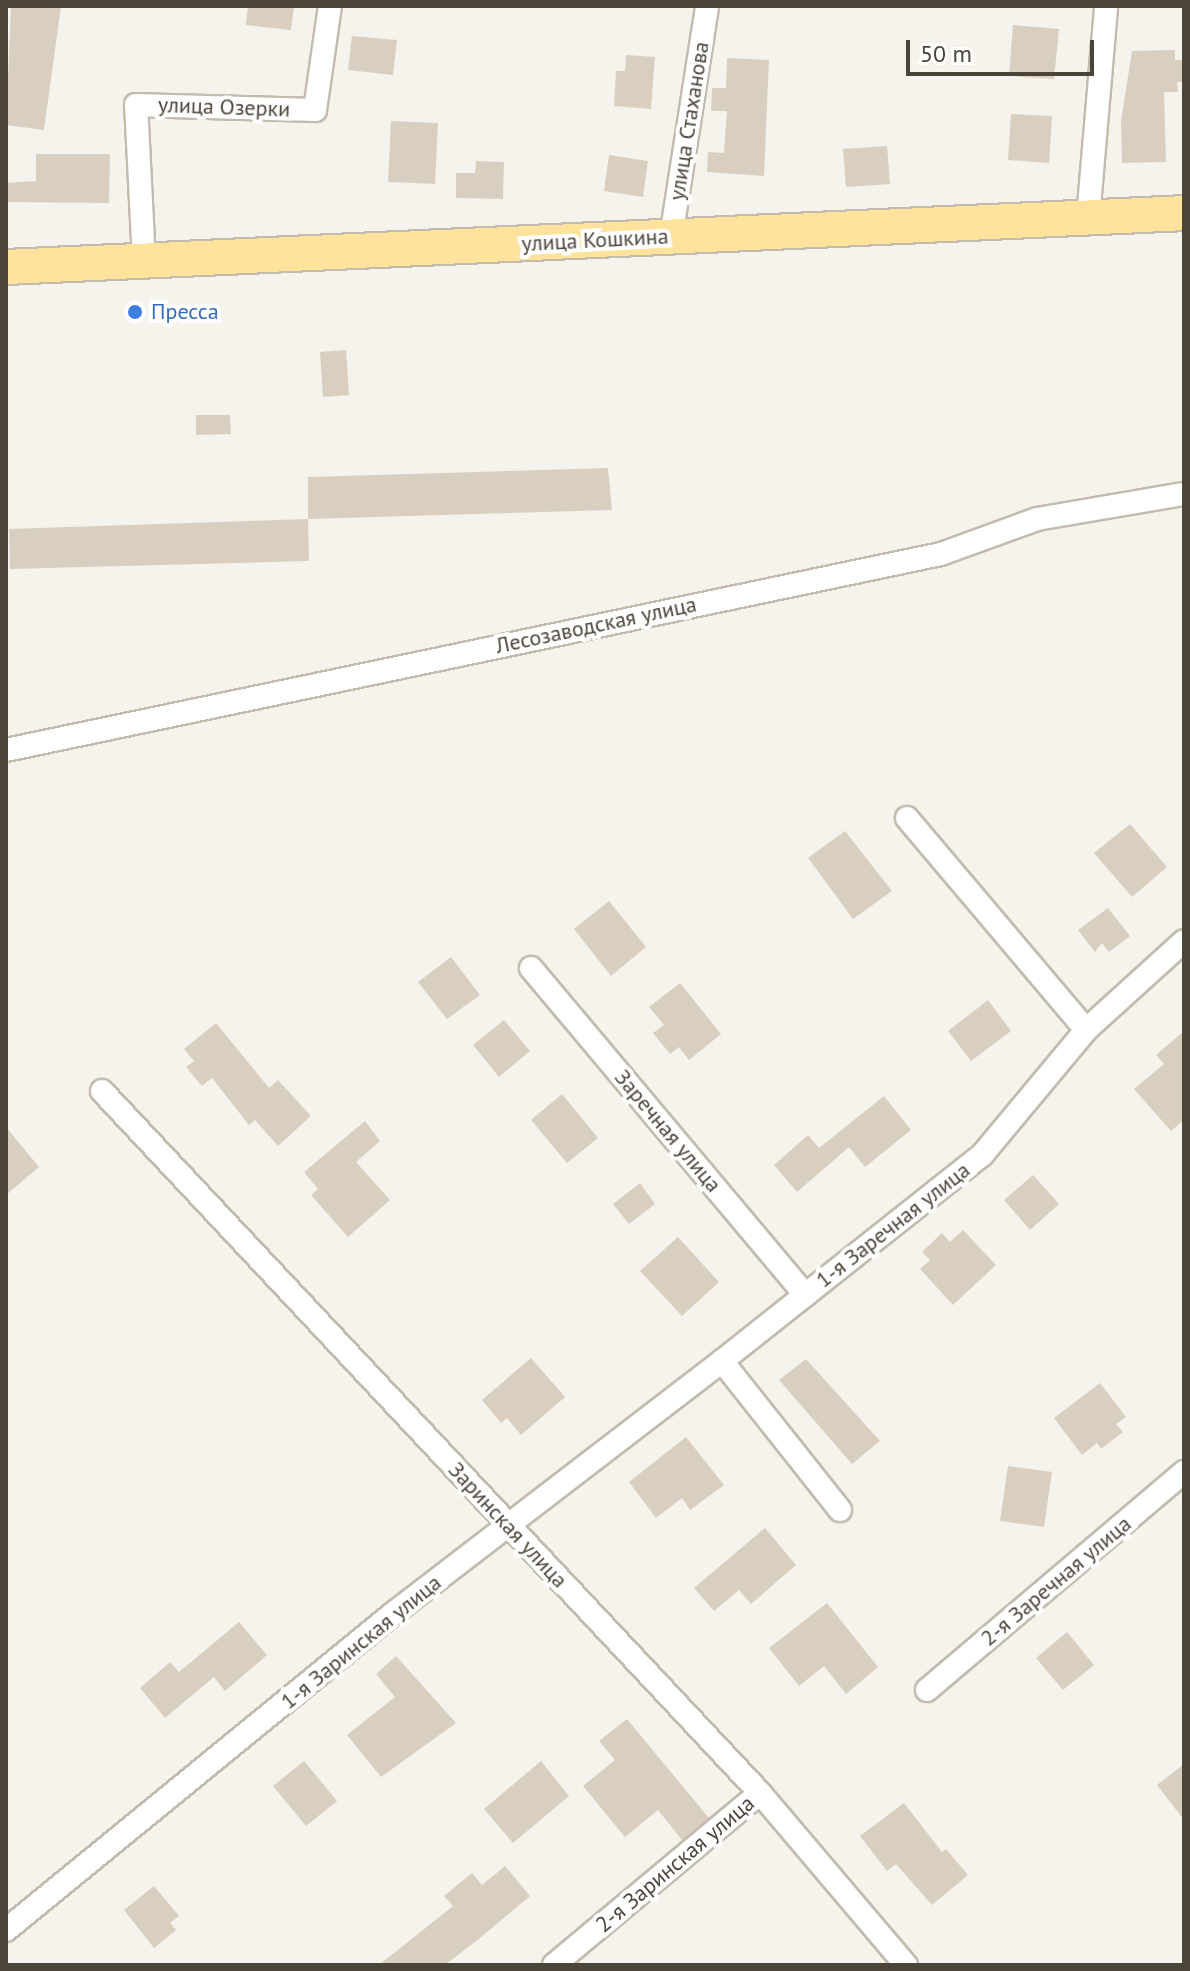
<!DOCTYPE html>
<html>
<head>
<meta charset="utf-8">
<style>
	body { margin:0 }
	#map { position:relative; width:1190px; height:1971px; overflow:hidden; background:#f6f3ec; font-family:"PT Sans",sans-serif }
	div>[style] { position:absolute }
	.building>* { inset:0; background:#d8cfc1 }
	.roads { filter:drop-shadow(2px 0 #c2bbae) drop-shadow(-2px 0 #c2bbae) drop-shadow(0 2px #c2bbae) drop-shadow(0 -2px #c2bbae) }
	.street>* { height:22px; margin:-11px; padding:0 11px; transform-origin:11px; border-radius:11px; background:#fff }
	.primary>* { height:34px; margin:-17px; padding:0 17px; transform-origin:17px; border-radius:17px; background:#ffe39c }
	.dots>* { width:22px; height:22px; translate:-50% -50%; box-sizing:border-box; border:4px solid #fff; border-radius:50% }
	span { translate:-50% -50%; white-space:nowrap; text-align:center; line-height:1.15; -webkit-text-stroke:8px #fff; paint-order:stroke }
	.street-label { font-size:22px; color:#4b4439 }
	.shop-label { font-size:22px; color:#366cbe }
	.left { translate:0 -50%; text-align:left }
	.frame { position:absolute; inset:0; border:8px solid #4b4439; pointer-events:none }
	.scale { position:absolute; left:906px; top:40px; width:188px; height:36px; box-sizing:border-box; border:4px solid #4b4439; border-top:0; padding-left:10px; font-size:24px; line-height:28px; white-space:nowrap; color:#4b4439; -webkit-text-stroke:6px #fff; paint-order:stroke }
</style>
</head>
<body>
<div id="map">
	<div class="building">
		<div style="clip-path:polygon(11px 6px,61px 6px,44px 130px,6px 125px)"></div>
		<div style="clip-path:polygon(248px 6px,294px 6px,291px 30px,246px 25px)"></div>
		<div style="clip-path:polygon(1013px 25px,1059px 29px,1054px 79px,1009px 76px)"></div>
		<div style="clip-path:polygon(352px 36px,397px 40px,393px 75px,348px 70px)"></div>
		<div style="clip-path:polygon(1175px 50px,1175px 60px,1184px 60px,1184px 82px,1177px 82px,1178px 92px,1164px 92px,1166px 162px,1122px 163px,1121px 121px,1132px 51px)"></div>
		<div style="clip-path:polygon(626px 55px,655px 57px,651px 109px,614px 106px,616px 71px,625px 71px)"></div>
		<div style="clip-path:polygon(727px 58px,769px 60px,764px 176px,707px 172px,708px 152px,724px 153px,727px 111px,711px 111px,712px 88px,726px 88px)"></div>
		<div style="clip-path:polygon(1011px 114px,1052px 116px,1049px 163px,1008px 160px)"></div>
		<div style="clip-path:polygon(391px 121px,438px 123px,435px 184px,388px 182px)"></div>
		<div style="clip-path:polygon(887px 146px,890px 184px,846px 187px,843px 149px)"></div>
		<div style="clip-path:polygon(36px 154px,110px 154px,109px 203px,6px 202px,6px 183px,36px 181px)"></div>
		<div style="clip-path:polygon(609px 155px,648px 161px,643px 197px,604px 191px)"></div>
		<div style="clip-path:polygon(476px 161px,504px 162px,503px 199px,456px 198px,456px 173px,475px 173px)"></div>
		<div style="clip-path:polygon(346px 350px,349px 395px,323px 397px,320px 352px)"></div>
		<div style="clip-path:polygon(196px 415px,230px 415px,231px 434px,196px 435px)"></div>
		<div style="clip-path:polygon(608px 468px,612px 510px,308px 519px,308px 477px)"></div>
		<div style="clip-path:polygon(308px 519px,309px 561px,10px 569px,9px 529px)"></div>
		<div style="clip-path:polygon(1130px 824px,1167px 867px,1132px 897px,1094px 853px)"></div>
		<div style="clip-path:polygon(845px 831px,892px 891px,853px 919px,808px 858px)"></div>
		<div style="clip-path:polygon(609px 901px,646px 947px,611px 976px,574px 929px)"></div>
		<div style="clip-path:polygon(1108px 908px,1130px 936px,1109px 952px,1102px 943px,1095px 952px,1078px 930px)"></div>
		<div style="clip-path:polygon(451px 957px,480px 995px,447px 1019px,418px 982px)"></div>
		<div style="clip-path:polygon(680px 983px,721px 1034px,689px 1060px,679px 1047px,670px 1054px,653px 1033px,664px 1025px,649px 1007px)"></div>
		<div style="clip-path:polygon(988px 1000px,1011px 1031px,971px 1061px,948px 1031px)"></div>
		<div style="clip-path:polygon(504px 1020px,530px 1051px,499px 1077px,473px 1045px)"></div>
		<div style="clip-path:polygon(216px 1023px,269px 1088px,278px 1080px,311px 1116px,278px 1146px,255px 1120px,249px 1125px,212px 1078px,202px 1086px,186px 1067px,194px 1061px,184px 1049px)"></div>
		<div style="clip-path:polygon(1184px 1031px,1184px 1120px,1171px 1131px,1134px 1089px,1164px 1064px,1156px 1055px)"></div>
		<div style="clip-path:polygon(562px 1094px,598px 1138px,567px 1163px,531px 1120px)"></div>
		<div style="clip-path:polygon(884px 1096px,911px 1130px,865px 1167px,849px 1147px,797px 1192px,774px 1165px,808px 1135px,819px 1148px)"></div>
		<div style="clip-path:polygon(365px 1121px,380px 1141px,356px 1162px,390px 1200px,348px 1237px,311px 1195px,318px 1189px,304px 1172px)"></div>
		<div style="clip-path:polygon(6px 1127px,39px 1167px,6px 1195px)"></div>
		<div style="clip-path:polygon(1033px 1175px,1059px 1204px,1030px 1230px,1004px 1200px)"></div>
		<div style="clip-path:polygon(640px 1183px,655px 1204px,629px 1224px,613px 1204px)"></div>
		<div style="clip-path:polygon(963px 1230px,996px 1265px,953px 1305px,920px 1269px,930px 1260px,922px 1252px,942px 1233px,950px 1242px)"></div>
		<div style="clip-path:polygon(678px 1237px,719px 1282px,682px 1316px,640px 1271px)"></div>
		<div style="clip-path:polygon(531px 1358px,565px 1397px,521px 1435px,507px 1418px,501px 1423px,482px 1400px)"></div>
		<div style="clip-path:polygon(806px 1359px,880px 1441px,852px 1464px,779px 1380px)"></div>
		<div style="clip-path:polygon(1100px 1383px,1126px 1417px,1116px 1424px,1123px 1432px,1101px 1449px,1097px 1443px,1082px 1455px,1054px 1418px)"></div>
		<div style="clip-path:polygon(686px 1437px,724px 1485px,690px 1510px,682px 1498px,656px 1518px,629px 1482px)"></div>
		<div style="clip-path:polygon(1008px 1466px,1052px 1472px,1044px 1527px,1000px 1521px)"></div>
		<div style="clip-path:polygon(765px 1528px,796px 1565px,751px 1604px,739px 1590px,714px 1611px,694px 1588px)"></div>
		<div style="clip-path:polygon(827px 1603px,878px 1667px,846px 1694px,824px 1666px,799px 1686px,769px 1648px)"></div>
		<div style="clip-path:polygon(239px 1622px,267px 1655px,225px 1691px,214px 1677px,165px 1718px,140px 1688px,170px 1662px,179px 1672px)"></div>
		<div style="clip-path:polygon(1067px 1632px,1094px 1665px,1063px 1690px,1036px 1658px)"></div>
		<div style="clip-path:polygon(396px 1656px,456px 1723px,381px 1777px,347px 1735px,395px 1697px,376px 1674px)"></div>
		<div style="clip-path:polygon(627px 1719px,709px 1818px,682px 1840px,658px 1810px,625px 1837px,583px 1786px,615px 1760px,599px 1741px)"></div>
		<div style="clip-path:polygon(304px 1761px,337px 1801px,306px 1826px,273px 1786px)"></div>
		<div style="clip-path:polygon(541px 1761px,569px 1796px,513px 1843px,484px 1809px)"></div>
		<div style="clip-path:polygon(1184px 1764px,1184px 1820px,1157px 1785px)"></div>
		<div style="clip-path:polygon(904px 1803px,942px 1852px,946px 1849px,968px 1875px,932px 1905px,896px 1864px,887px 1871px,860px 1836px)"></div>
		<div style="clip-path:polygon(505px 1866px,530px 1896px,480px 1938px,445px 1965px,379px 1965px,453px 1906px,444px 1896px,472px 1873px,482px 1885px)"></div>
		<div style="clip-path:polygon(154px 1886px,179px 1916px,170px 1923px,176px 1930px,154px 1948px,124px 1910px)"></div>
	</div>
	<div class="roads">
		<div class="street">
			<div style="left:1088px;top:218px;width:213px;rotate:-85.1deg"></div>
			<div style="left:671px;top:237px;width:234px;rotate:-81.1deg"></div>
			<div style="left:144px;top:261px;width:156px;rotate:-92.9deg"></div>
			<div style="left:136px;top:105px;width:179px;rotate:1.6deg"></div>
			<div style="left:315px;top:110px;width:105px;rotate:-81.8deg"></div>
			<div style="left:6px;top:750px;width:955px;rotate:-11.84deg"></div>
			<div style="left:941px;top:554px;width:102px;rotate:-20deg"></div>
			<div style="left:1037px;top:519px;width:149px;rotate:-9.7deg"></div>
			<div style="left:907px;top:818px;width:277px;rotate:49.8deg"></div>
			<div style="left:531px;top:968px;width:427px;rotate:50deg"></div>
			<div style="left:102px;top:1091px;width:962px;rotate:46.85deg"></div>
			<div style="left:760px;top:1793px;width:226px;rotate:49.7deg"></div>
			<div style="left:840px;top:1510px;width:190px;rotate:-128.4deg"></div>
			<div style="left:722px;top:1361px;width:332px;rotate:-38.4deg"></div>
			<div style="left:982px;top:1155px;width:163px;rotate:-50.2deg"></div>
			<div style="left:1086px;top:1030px;width:132px;rotate:-42.2deg"></div>
			<div style="left:927px;top:1690px;width:337px;rotate:-40.3deg"></div>
			<div style="left:6px;top:1930px;width:502px;rotate:-39.27deg"></div>
			<div style="left:395px;top:1612px;width:412px;rotate:-37.5deg"></div>
			<div style="left:554px;top:1965px;width:268px;rotate:-39.9deg"></div>
		</div>
		<div class="primary">
			<div style="left:6px;top:267px;width:1179px;rotate:-2.62deg"></div>
		</div>
	</div>
	<div class="dots">
		<div style="left:135px;top:312px;background:#3f7fe0"></div>
	</div>
	<div class="street-label">
		<span style="left:224px;top:107px;rotate:2deg">улица Озерки</span>
		<span style="left:689px;top:121px;rotate:-81deg">улица Стаханова</span>
		<span style="left:595px;top:240px;rotate:-3deg">улица Кошкина</span>
		<span style="left:596px;top:625px;rotate:-12deg">Лесозаводская улица</span>
		<span style="left:668px;top:1131px;rotate:50deg">Заречная улица</span>
		<span style="left:893px;top:1225px;rotate:-38deg">1-я Заречная улица</span>
		<span style="left:508px;top:1525px;rotate:47deg">Заринская улица</span>
		<span style="left:1056px;top:1581px;rotate:-40deg">2-я Заречная улица</span>
		<span style="left:361px;top:1642px;rotate:-39deg">1-я Заринская улица</span>
		<span style="left:675px;top:1864px;rotate:-40deg">2-я Заринская улица</span>
	</div>
	<div class="shop-label">
		<span class="left" style="left:151px;top:312px">Пресса</span>
	</div>
	<div class="frame"></div>
	<div class="scale">50 m</div>
</div>
</body>
</html>
